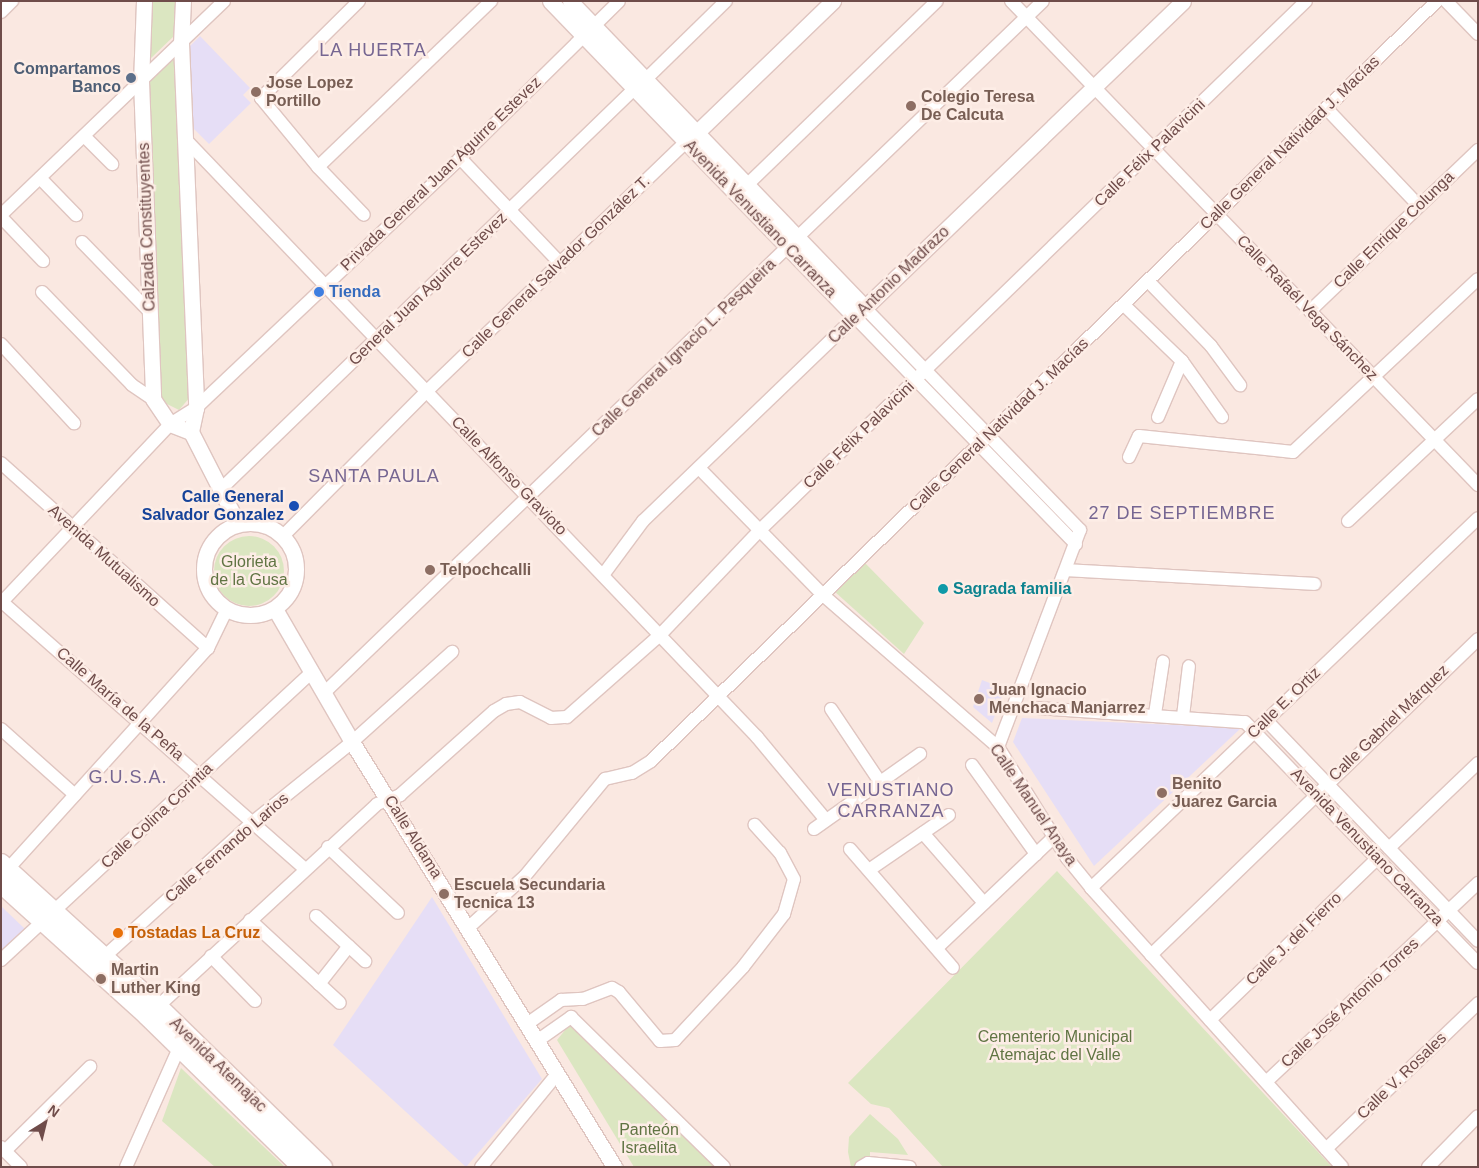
<!DOCTYPE html>
<html>
<head>
<meta charset="utf-8">
<style>
	body { margin:0 }
	#map { position:relative; width:1479px; height:1168px; overflow:hidden; background:#fae8e1; font-family:Arial,sans-serif }
	div>[style] { position:absolute }
	.education>* { inset:0; background:#e6def6 }
	.green>* { inset:0; background:#dbe6c1 }
	.round { border-radius:50% }
	.roads { filter:drop-shadow(1px 0 #dfc5c0) drop-shadow(-1px 0 #dfc5c0) drop-shadow(0 1px #dfc5c0) drop-shadow(0 -1px #dfc5c0) }
	.minor>* { height:12px; margin:-6px; padding:0 6px; transform-origin:6px; border-radius:6px; background:#fff }
	.tertiary>* { height:15px; margin:-7.5px; padding:0 7.5px; transform-origin:7.5px; border-radius:7.5px; background:#fff }
	.tertiary>.ring { margin:-7.5px; padding:0; box-sizing:content-box; background:none; border:15px solid #fff; border-radius:50% }
	.secondary>* { height:18px; margin:-9px; padding:0 9px; transform-origin:9px; border-radius:9px; background:#fff }
	.dots>* { width:14px; height:14px; translate:-50% -50%; box-sizing:border-box; border:2px solid #fdede6; border-radius:50% }
	span { translate:-50% -50%; white-space:nowrap; text-align:center; line-height:1.15; -webkit-text-stroke:5px #fdede6; paint-order:stroke }
	.service-label { font-size:16px; color:#4e5e75; font-weight:700 }
	.right { translate:-100% -50%; text-align:right }
	.education-label { font-size:16px; color:#785e54; font-weight:700 }
	.left { translate:0 -50%; text-align:left }
	.street-label { font-size:16px; color:#6f4c4a }
	.shop-label { font-size:16px; color:#366cbe; font-weight:700 }
	.transit-label { font-size:16px; color:#164399; font-weight:700 }
	.park-label { font-size:16px; color:#607443 }
	.culture-label { font-size:16px; color:#0d838f; font-weight:700 }
	.food-label { font-size:16px; color:#c56008; font-weight:700 }
	.neighbourhood-label { font-size:18px; color:#766692; letter-spacing:1px }
	.frame { position:absolute; inset:0; border:2px solid #6f4c4a; pointer-events:none }
	.north { position:absolute; left:20px; top:1098px; width:50px; height:50px; -webkit-text-stroke:4px #fdede6; paint-order:stroke; rotate:36deg; font-size:14px; font-weight:700; line-height:20px; text-align:center; color:#6f4c4a }
	.north::after { content:''; display:block; margin:auto; width:18px; height:22px; background:#6f4c4a; clip-path:polygon(50% 0,100% 100%,50% 72%,0 100%) }
</style>
</head>
<body>
<div id="map">
	<div class="education">
		<div style="clip-path:polygon(200px 36px,250px 88px,243px 95px,251px 103px,209px 144px,193px 128px,188px 48px)"></div>
		<div style="clip-path:polygon(982px 680px,1005px 689px,992px 723px,973px 707px)"></div>
		<div style="clip-path:polygon(1022px 718px,1241px 728px,1094px 866px,1013px 742px)"></div>
		<div style="clip-path:polygon(432px 897px,542px 1079px,466px 1167px,333px 1045px)"></div>
		<div style="clip-path:polygon(1px 906px,26px 930px,1px 953px)"></div>
	</div>
	<div class="green">
		<div style="clip-path:polygon(151px 1px,177px 1px,175px 35px,147px 62px)"></div>
		<div style="clip-path:polygon(174px 58px,191px 396px,179px 410px,161px 401px,146px 86px)"></div>
		<div class="round" style="left:214px;top:536px;width:70px;height:70px"></div>
		<div style="clip-path:polygon(865px 563px,924px 623px,904px 654px,834px 591px)"></div>
		<div style="clip-path:polygon(1057px 871px,1332px 1167px,943px 1167px,889px 1108px,871px 1104px,848px 1083px)"></div>
		<div style="clip-path:polygon(570px 1024px,715px 1167px,634px 1167px,557px 1040px)"></div>
		<div style="clip-path:polygon(181px 1068px,285px 1167px,215px 1167px,162px 1121px)"></div>
		<div style="clip-path:polygon(870px 1114px,898px 1139px,908px 1155px,870px 1152px,870px 1160px,851px 1167px,848px 1152px,849px 1137px)"></div>
	</div>
	<div class="roads">
		<div class="minor">
			<div style="left:359px;top:1px;width:138px;rotate:135.3deg"></div>
			<div style="left:261px;top:98px;width:89px;rotate:50.4deg"></div>
			<div style="left:318px;top:167px;width:66px;rotate:46.2deg"></div>
			<div style="left:1011px;top:1px;width:673px;rotate:46.02deg"></div>
			<div style="left:1446px;top:1px;width:46px;rotate:45.9deg"></div>
			<div style="left:1px;top:12px;width:16px;rotate:-45deg"></div>
			<div style="left:645px;top:80px;width:113px;rotate:-44.3deg"></div>
			<div style="left:1326px;top:108px;width:135px;rotate:46.5deg"></div>
			<div style="left:84px;top:136px;width:40px;rotate:45deg"></div>
			<div style="left:185px;top:139px;width:828px;rotate:46.27deg"></div>
			<div style="left:757px;top:737px;width:107px;rotate:50.3deg"></div>
			<div style="left:460px;top:158px;width:145px;rotate:46.4deg"></div>
			<div style="left:318px;top:167px;width:240px;rotate:-43.8deg"></div>
			<div style="left:40px;top:178px;width:52px;rotate:45.8deg"></div>
			<div style="left:747px;top:185px;width:264px;rotate:-44.1deg"></div>
			<div style="left:1px;top:215px;width:309px;rotate:-43.8deg"></div>
			<div style="left:1px;top:217px;width:61px;rotate:46.3deg"></div>
			<div style="left:82px;top:242px;width:98px;rotate:45.8deg"></div>
			<div style="left:1149px;top:282px;width:89px;rotate:45.9deg"></div>
			<div style="left:1211px;top:346px;width:49px;rotate:53.4deg"></div>
			<div style="left:42px;top:292px;width:129px;rotate:45.9deg"></div>
			<div style="left:132px;top:385px;width:25px;rotate:34deg"></div>
			<div style="left:1125px;top:306px;width:79px;rotate:44deg"></div>
			<div style="left:1182px;top:361px;width:69px;rotate:54.5deg"></div>
			<div style="left:865px;top:308px;width:309px;rotate:45.9deg"></div>
			<div style="left:1080px;top:530px;width:232px;rotate:110.7deg"></div>
			<div style="left:1310px;top:311px;width:233px;rotate:-43.8deg"></div>
			<div style="left:1px;top:344px;width:108px;rotate:47.3deg"></div>
			<div style="left:1158px;top:417px;width:61px;rotate:-66.8deg"></div>
			<div style="left:1129px;top:457px;width:23px;rotate:-65deg"></div>
			<div style="left:1139px;top:436px;width:155px;rotate:5.9deg"></div>
			<div style="left:1293px;top:452px;width:253px;rotate:-43.1deg"></div>
			<div style="left:1px;top:463px;width:278px;rotate:41.8deg"></div>
			<div style="left:699px;top:468px;width:177px;rotate:45.7deg"></div>
			<div style="left:823px;top:595px;width:232px;rotate:41deg"></div>
			<div style="left:998px;top:747px;width:131px;rotate:58.1deg"></div>
			<div style="left:1067px;top:858px;width:38px;rotate:51deg"></div>
			<div style="left:1091px;top:888px;width:375px;rotate:48deg"></div>
			<div style="left:221px;top:489px;width:575px;rotate:-44.08deg"></div>
			<div style="left:1348px;top:521px;width:178px;rotate:-43.2deg"></div>
			<div style="left:283px;top:536px;width:204px;rotate:-45.2deg"></div>
			<div style="left:427px;top:391px;width:359px;rotate:-43.9deg"></div>
			<div style="left:1066px;top:570px;width:249px;rotate:3.2deg"></div>
			<div style="left:603px;top:575px;width:67px;rotate:-53.5deg"></div>
			<div style="left:643px;top:521px;width:294px;rotate:-43.9deg"></div>
			<div style="left:855px;top:317px;width:317px;rotate:45.8deg"></div>
			<div style="left:1px;top:601px;width:405px;rotate:41.4deg"></div>
			<div style="left:1px;top:603px;width:246px;rotate:-46.6deg"></div>
			<div style="left:170px;top:424px;width:31px;rotate:-32deg"></div>
			<div style="left:196px;top:408px;width:364px;rotate:-43.4deg"></div>
			<div style="left:460px;top:158px;width:223px;rotate:-44.6deg"></div>
			<div style="left:325px;top:692px;width:996px;rotate:-43.9deg"></div>
			<div style="left:1037px;top:708px;width:208px;rotate:3.9deg"></div>
			<div style="left:1245px;top:722px;width:335px;rotate:46deg"></div>
			<div style="left:831px;top:709px;width:88px;rotate:56.1deg"></div>
			<div style="left:1155px;top:714px;width:53px;rotate:-81.3deg"></div>
			<div style="left:1183px;top:716px;width:50px;rotate:-83.2deg"></div>
			<div style="left:1266px;top:720px;width:306px;rotate:46.2deg"></div>
			<div style="left:1px;top:729px;width:99px;rotate:41.7deg"></div>
			<div style="left:972px;top:765px;width:110px;rotate:54.3deg"></div>
			<div style="left:814px;top:829px;width:130px;rotate:-35.3deg"></div>
			<div style="left:923px;top:833px;width:93px;rotate:48.9deg"></div>
			<div style="left:328px;top:847px;width:96px;rotate:43.3deg"></div>
			<div style="left:1389px;top:848px;width:123px;rotate:-43.7deg"></div>
			<div style="left:850px;top:849px;width:157px;rotate:49.1deg"></div>
			<div style="left:8px;top:869px;width:298px;rotate:-47.9deg"></div>
			<div style="left:208px;top:648px;width:43px;rotate:-64deg"></div>
			<div style="left:869px;top:870px;width:97px;rotate:-34.5deg"></div>
			<div style="left:1091px;top:888px;width:535px;rotate:-43.71deg"></div>
			<div style="left:316px;top:916px;width:67px;rotate:42.6deg"></div>
			<div style="left:250px;top:920px;width:122px;rotate:42.7deg"></div>
			<div style="left:468px;top:928px;width:77px;rotate:-42.4deg"></div>
			<div style="left:525px;top:876px;width:126px;rotate:-50.5deg"></div>
			<div style="left:605px;top:779px;width:28px;rotate:-13deg"></div>
			<div style="left:632px;top:773px;width:22px;rotate:-32deg"></div>
			<div style="left:651px;top:761px;width:1093px;rotate:-44.04deg"></div>
			<div style="left:937px;top:948px;width:161px;rotate:-43.5deg"></div>
			<div style="left:1151px;top:955px;width:455px;rotate:-44deg"></div>
			<div style="left:211px;top:956px;width:63px;rotate:45.6deg"></div>
			<div style="left:104px;top:957px;width:201px;rotate:-42.2deg"></div>
			<div style="left:253px;top:822px;width:127px;rotate:-38.9deg"></div>
			<div style="left:352px;top:742px;width:135px;rotate:-42deg"></div>
			<div style="left:1px;top:960px;width:424px;rotate:-42.8deg"></div>
			<div style="left:319px;top:984px;width:48px;rotate:-51.7deg"></div>
			<div style="left:153px;top:1011px;width:305px;rotate:-42.7deg"></div>
			<div style="left:377px;top:804px;width:25px;rotate:-21deg"></div>
			<div style="left:400px;top:795px;width:126px;rotate:-41.8deg"></div>
			<div style="left:494px;top:711px;width:14px;rotate:-30deg"></div>
			<div style="left:506px;top:704px;width:14px;rotate:-8deg"></div>
			<div style="left:520px;top:702px;width:35px;rotate:27deg"></div>
			<div style="left:551px;top:718px;width:16px;rotate:-4deg"></div>
			<div style="left:567px;top:717px;width:124px;rotate:-41.4deg"></div>
			<div style="left:660px;top:635px;width:145px;rotate:-46.4deg"></div>
			<div style="left:760px;top:530px;width:760px;rotate:-44.09deg"></div>
			<div style="left:1210px;top:1020px;width:233px;rotate:-44deg"></div>
			<div style="left:527px;top:1024px;width:42px;rotate:-35.2deg"></div>
			<div style="left:561px;top:1000px;width:22px;rotate:-3deg"></div>
			<div style="left:583px;top:999px;width:31px;rotate:-21deg"></div>
			<div style="left:612px;top:988px;width:8px;rotate:30deg"></div>
			<div style="left:619px;top:992px;width:64px;rotate:50.1deg"></div>
			<div style="left:660px;top:1041px;width:15px;rotate:-4deg"></div>
			<div style="left:675px;top:1040px;width:100px;rotate:-47deg"></div>
			<div style="left:743px;top:967px;width:67px;rotate:-52.3deg"></div>
			<div style="left:784px;top:914px;width:36px;rotate:-74deg"></div>
			<div style="left:794px;top:879px;width:30px;rotate:-118deg"></div>
			<div style="left:780px;top:853px;width:38px;rotate:-132deg"></div>
			<div style="left:537px;top:1041px;width:42px;rotate:-35.2deg"></div>
			<div style="left:571px;top:1017px;width:214px;rotate:44.4deg"></div>
			<div style="left:1266px;top:1082px;width:291px;rotate:-43.2deg"></div>
			<div style="left:1px;top:1147px;width:28px;rotate:45deg"></div>
			<div style="left:1326px;top:1149px;width:211px;rotate:-43.8deg"></div>
			<div style="left:5px;top:1151px;width:120px;rotate:-44.7deg"></div>
			<div style="left:126px;top:1167px;width:138px;rotate:-66deg"></div>
			<div style="left:481px;top:1167px;width:120px;rotate:-50.7deg"></div>
			<div style="left:861px;top:1167px;width:8px;rotate:-30deg"></div>
			<div style="left:868px;top:1163px;width:42px;rotate:5.4deg"></div>
			<div style="left:1428px;top:1167px;width:71px;rotate:-45.6deg"></div>
		</div>
		<div class="tertiary">
			<div style="left:144px;top:1px;width:80px;rotate:92.1deg"></div>
			<div style="left:141px;top:81px;width:318px;rotate:87.8deg"></div>
			<div style="left:153px;top:399px;width:30px;rotate:56deg"></div>
			<div style="left:170px;top:424px;width:22px;rotate:21deg"></div>
			<div style="left:183px;top:1px;width:42px;rotate:92.7deg"></div>
			<div style="left:181px;top:43px;width:365px;rotate:87.6deg"></div>
			<div style="left:196px;top:408px;width:25px;rotate:102deg"></div>
			<div style="left:191px;top:432px;width:103px;rotate:62.9deg"></div>
			<div style="left:550px;top:1px;width:439px;rotate:46deg"></div>
			<div style="left:855px;top:317px;width:455px;rotate:-43.9deg"></div>
			<div style="left:570px;top:1px;width:426px;rotate:46.1deg"></div>
			<div style="left:690px;top:139px;width:199px;rotate:-44deg"></div>
			<div class="ring" style="left:204px;top:523px;width:77px;height:77px"></div>
			<div style="left:275px;top:609px;width:154px;rotate:59.9deg"></div>
			<div style="left:352px;top:742px;width:499px;rotate:58.3deg"></div>
		</div>
		<div class="secondary">
			<div style="left:1px;top:863px;width:212px;rotate:42.3deg"></div>
			<div style="left:158px;top:1006px;width:231px;rotate:44.3deg"></div>
			<div style="left:1px;top:884px;width:197px;rotate:42.1deg"></div>
			<div style="left:147px;top:1016px;width:216px;rotate:44.4deg"></div>
		</div>
	</div>
	<div class="dots">
		<div style="left:131px;top:78px;background:#5c6f8a"></div>
		<div style="left:256px;top:92px;background:#8d6e63"></div>
		<div style="left:911px;top:106px;background:#8d6e63"></div>
		<div style="left:319px;top:292px;background:#3f7fe0"></div>
		<div style="left:294px;top:506px;background:#1a4fb4"></div>
		<div style="left:430px;top:570px;background:#8d6e63"></div>
		<div style="left:943px;top:589px;background:#0f9aa8"></div>
		<div style="left:979px;top:699px;background:#8d6e63"></div>
		<div style="left:1162px;top:793px;background:#8d6e63"></div>
		<div style="left:444px;top:894px;background:#8d6e63"></div>
		<div style="left:118px;top:933px;background:#e8710a"></div>
		<div style="left:101px;top:979px;background:#8d6e63"></div>
	</div>
	<div class="service-label">
		<span class="right" style="left:121px;top:78px">Compartamos<br>Banco</span>
	</div>
	<div class="education-label">
		<span class="left" style="left:266px;top:92px">Jose Lopez<br>Portillo</span>
		<span class="left" style="left:921px;top:106px">Colegio Teresa<br>De Calcuta</span>
		<span class="left" style="left:440px;top:570px">Telpochcalli</span>
		<span class="left" style="left:989px;top:699px">Juan Ignacio<br>Menchaca Manjarrez</span>
		<span class="left" style="left:1172px;top:793px">Benito<br>Juarez Garcia</span>
		<span class="left" style="left:454px;top:894px">Escuela Secundaria<br>Tecnica 13</span>
		<span class="left" style="left:111px;top:979px">Martin<br>Luther King</span>
	</div>
	<div class="street-label">
		<span style="left:1290px;top:143px;rotate:-44deg">Calle General Natividad J. Macías</span>
		<span style="left:1150px;top:153px;rotate:-44deg">Calle Félix Palavicini</span>
		<span style="left:441px;top:174px;rotate:-44deg">Privada General Juan Aguirre Estevez</span>
		<span style="left:760px;top:219px;rotate:46deg">Avenida Venustiano Carranza</span>
		<span style="left:147px;top:227px;rotate:-92deg">Calzada Constituyentes</span>
		<span style="left:1394px;top:230px;rotate:-44deg">Calle Enrique Colunga</span>
		<span style="left:556px;top:267px;rotate:-44deg">Calle General Salvador González T.</span>
		<span style="left:889px;top:285px;rotate:-44deg">Calle Antonio Madrazo</span>
		<span style="left:428px;top:289px;rotate:-44deg">General Juan Aguirre Estevez</span>
		<span style="left:1307px;top:308px;rotate:46deg">Calle Rafaél Vega Sánchez</span>
		<span style="left:684px;top:348px;rotate:-44deg">Calle General Ignacio L. Pesqueira</span>
		<span style="left:999px;top:425px;rotate:-44deg">Calle General Natividad J. Macías</span>
		<span style="left:859px;top:435px;rotate:-44deg">Calle Félix Palavicini</span>
		<span style="left:509px;top:476px;rotate:46deg">Calle Alfonso Gravioto</span>
		<span style="left:104px;top:556px;rotate:42deg">Avenida Mutualismo</span>
		<span style="left:1284px;top:703px;rotate:-44deg">Calle E. Ortiz</span>
		<span style="left:120px;top:704px;rotate:41deg">Calle María de la Peña</span>
		<span style="left:1389px;top:723px;rotate:-44deg">Calle Gabriel Márquez</span>
		<span style="left:1033px;top:805px;rotate:56deg">Calle Manuel Anaya</span>
		<span style="left:157px;top:816px;rotate:-43deg">Calle Colina Corintia</span>
		<span style="left:413px;top:837px;rotate:58deg">Calle Aldama</span>
		<span style="left:1367px;top:847px;rotate:46deg">Avenida Venustiano Carranza</span>
		<span style="left:227px;top:848px;rotate:-41deg">Calle Fernando Larios</span>
		<span style="left:1294px;top:939px;rotate:-44deg">Calle J. del Fierro</span>
		<span style="left:1350px;top:1003px;rotate:-43deg">Calle José Antonio Torres</span>
		<span style="left:218px;top:1065px;rotate:44deg">Avenida Atemajac</span>
		<span style="left:1402px;top:1076px;rotate:-44deg">Calle V. Rosales</span>
	</div>
	<div class="shop-label">
		<span class="left" style="left:329px;top:292px">Tienda</span>
	</div>
	<div class="transit-label">
		<span class="right" style="left:284px;top:506px">Calle General<br>Salvador Gonzalez</span>
	</div>
	<div class="park-label">
		<span style="left:249px;top:571px">Glorieta<br>de la Gusa</span>
		<span style="left:1055px;top:1046px">Cementerio Municipal<br>Atemajac del Valle</span>
		<span style="left:649px;top:1139px">Panteón<br>Israelita</span>
	</div>
	<div class="culture-label">
		<span class="left" style="left:953px;top:589px">Sagrada familia</span>
	</div>
	<div class="food-label">
		<span class="left" style="left:128px;top:933px">Tostadas La Cruz</span>
	</div>
	<div class="neighbourhood-label">
		<span style="left:373px;top:50px">LA HUERTA</span>
		<span style="left:374px;top:476px">SANTA PAULA</span>
		<span style="left:1182px;top:513px">27 DE SEPTIEMBRE</span>
		<span style="left:128px;top:777px">G.U.S.A.</span>
		<span style="left:891px;top:801px">VENUSTIANO<br>CARRANZA</span>
	</div>
	<div class="frame"></div>
	<div class="north">N</div>
</div>
</body>
</html>
